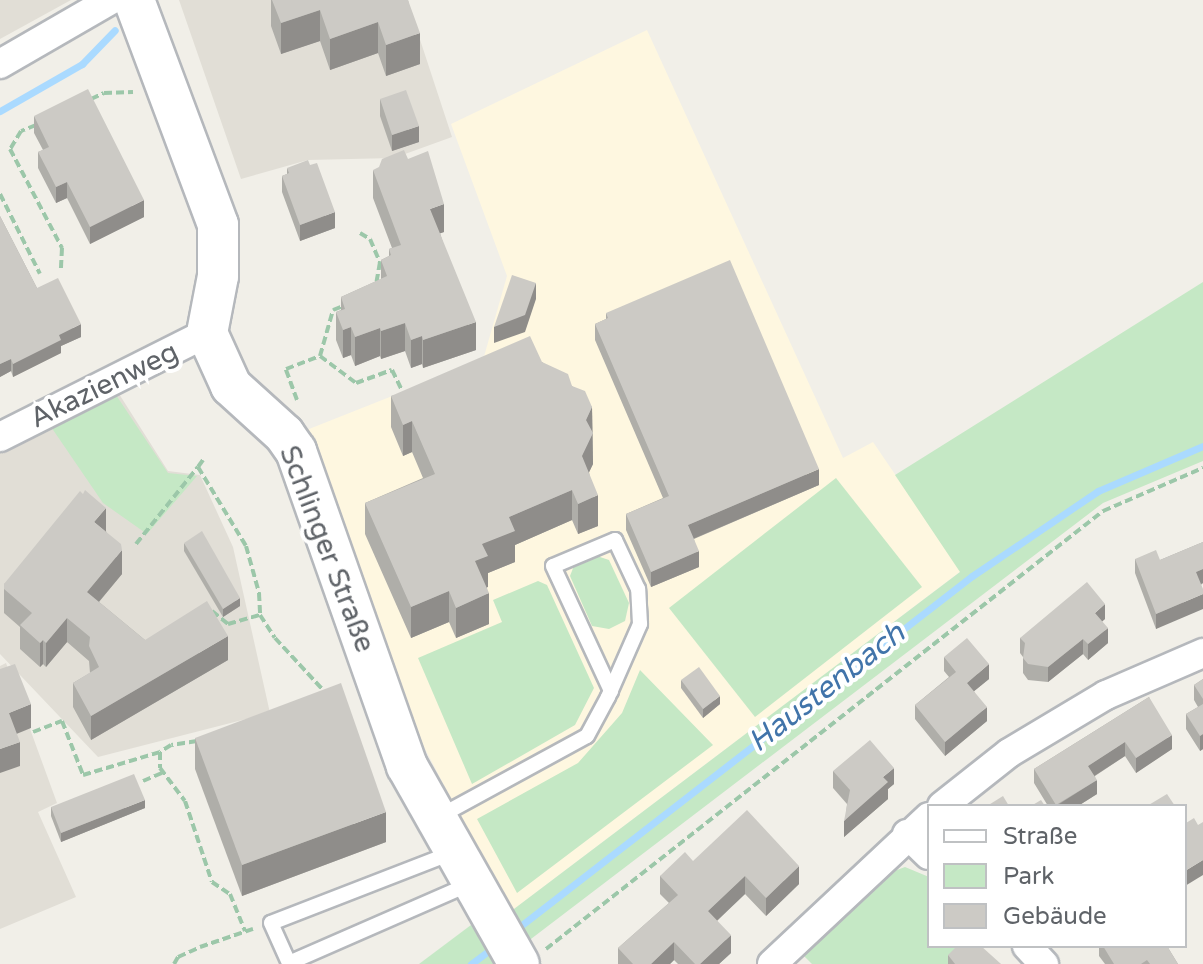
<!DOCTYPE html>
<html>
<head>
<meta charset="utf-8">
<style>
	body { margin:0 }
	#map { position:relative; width:1203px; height:964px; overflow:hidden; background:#f1efe8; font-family:"Varela Round",sans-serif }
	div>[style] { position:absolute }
	.commercial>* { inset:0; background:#fef7e0 }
	.education>* { inset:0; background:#e1ded6 }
	.green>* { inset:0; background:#c5e8c5 }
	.stream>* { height:7px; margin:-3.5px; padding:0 3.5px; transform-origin:3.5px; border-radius:3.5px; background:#aadaff }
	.path>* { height:4px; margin-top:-2px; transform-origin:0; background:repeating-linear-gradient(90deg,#9cc7a9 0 8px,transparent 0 12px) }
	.roads { filter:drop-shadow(2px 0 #b5b8bc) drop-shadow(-2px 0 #b5b8bc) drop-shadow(0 2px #b5b8bc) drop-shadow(0 -2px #b5b8bc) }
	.lane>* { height:14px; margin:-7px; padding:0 7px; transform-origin:7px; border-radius:7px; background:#fff }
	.street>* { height:28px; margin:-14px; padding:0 14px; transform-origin:14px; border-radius:14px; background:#fff }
	.secondary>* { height:40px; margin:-20px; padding:0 20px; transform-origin:20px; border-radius:20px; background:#fff }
	.wall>* { inset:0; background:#afaea9 }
	.shaded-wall>* { inset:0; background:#8f8d8a }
	.building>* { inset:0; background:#cccac5 }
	span { translate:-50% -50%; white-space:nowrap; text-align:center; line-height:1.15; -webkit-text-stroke:8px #fff; paint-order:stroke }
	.street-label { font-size:28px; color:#5f6368 }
	.water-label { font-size:30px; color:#4174aa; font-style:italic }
	.legend { position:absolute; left:927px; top:804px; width:260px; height:144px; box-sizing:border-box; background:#fff; border:2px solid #bfc1c3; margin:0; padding:10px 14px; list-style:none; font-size:24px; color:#5f6368 }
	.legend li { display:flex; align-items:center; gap:16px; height:40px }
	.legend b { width:40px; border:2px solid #bfc1c3 }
</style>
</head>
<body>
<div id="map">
	<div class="commercial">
		<div style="clip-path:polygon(647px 30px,843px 458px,873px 442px,961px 571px,510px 912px,421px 741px,304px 431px,483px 360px,507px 276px,451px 124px)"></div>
	</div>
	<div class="education">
		<div style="clip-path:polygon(0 0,71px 0,0 39px)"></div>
		<div style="clip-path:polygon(179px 0,407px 0,452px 137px,394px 158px,308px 160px,241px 179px)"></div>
		<div style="clip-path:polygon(114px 386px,168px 471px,200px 475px,233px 547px,270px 713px,98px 757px,0 654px,0 444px)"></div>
		<div style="clip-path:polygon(6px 663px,57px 803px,38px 812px,76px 897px,0 929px,0 666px)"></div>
	</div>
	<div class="green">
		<div style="clip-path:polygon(1203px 282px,1203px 461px,1103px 503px,527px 942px,510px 912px,960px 572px,895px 475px)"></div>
		<div style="clip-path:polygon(112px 389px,168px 473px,197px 476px,147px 534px,103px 503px,47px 421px)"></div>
		<div style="clip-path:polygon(836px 478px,922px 587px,755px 717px,669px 608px)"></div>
		<div style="clip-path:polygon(594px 555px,609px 560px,629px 603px,625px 621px,609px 629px,592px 626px,570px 576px,575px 563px)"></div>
		<div style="clip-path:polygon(538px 581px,547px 585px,594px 688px,575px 725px,472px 784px,418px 658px,502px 622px,493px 600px)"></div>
		<div style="clip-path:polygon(640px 670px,713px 745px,517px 893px,477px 819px,578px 763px,622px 713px)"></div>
		<div style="clip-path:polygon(905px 867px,929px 877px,929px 946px,969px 946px,952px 964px,812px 964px,803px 955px,886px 874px)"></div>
		<div style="clip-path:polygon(471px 925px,497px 964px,419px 964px)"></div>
	</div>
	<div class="stream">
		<div style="left:0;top:111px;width:95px;rotate:-29.8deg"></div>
		<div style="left:82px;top:64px;width:47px;rotate:-45.9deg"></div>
		<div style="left:514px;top:931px;width:579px;rotate:-37.78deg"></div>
		<div style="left:972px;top:576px;width:152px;rotate:-34deg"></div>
		<div style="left:1098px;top:491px;width:114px;rotate:-23.2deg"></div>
		<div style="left:471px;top:964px;width:30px;rotate:-37deg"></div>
	</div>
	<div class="path">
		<div style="left:91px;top:99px;width:14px;rotate:-25deg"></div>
		<div style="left:104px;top:93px;width:29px;rotate:-2deg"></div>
		<div style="left:36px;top:125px;width:16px;rotate:158deg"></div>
		<div style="left:21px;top:131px;width:21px;rotate:121deg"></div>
		<div style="left:10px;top:149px;width:112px;rotate:62.3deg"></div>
		<div style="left:62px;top:248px;width:21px;rotate:93deg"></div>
		<div style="left:0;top:194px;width:89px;rotate:63.4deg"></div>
		<div style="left:360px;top:233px;width:12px;rotate:31deg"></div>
		<div style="left:370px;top:239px;width:25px;rotate:67deg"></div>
		<div style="left:380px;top:262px;width:23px;rotate:100deg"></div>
		<div style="left:320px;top:356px;width:48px;rotate:-74.2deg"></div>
		<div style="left:333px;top:310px;width:14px;rotate:-21deg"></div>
		<div style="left:297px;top:400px;width:33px;rotate:-110deg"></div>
		<div style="left:286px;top:369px;width:36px;rotate:-21deg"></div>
		<div style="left:320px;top:356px;width:45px;rotate:36.9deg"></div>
		<div style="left:356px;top:383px;width:38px;rotate:-20deg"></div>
		<div style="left:392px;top:370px;width:25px;rotate:64deg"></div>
		<div style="left:203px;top:460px;width:9px;rotate:126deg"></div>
		<div style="left:198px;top:467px;width:92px;rotate:58.7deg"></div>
		<div style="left:246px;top:546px;width:49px;rotate:74.5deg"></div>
		<div style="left:259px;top:593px;width:22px;rotate:87deg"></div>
		<div style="left:260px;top:615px;width:27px;rotate:57deg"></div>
		<div style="left:275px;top:638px;width:74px;rotate:47.2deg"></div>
		<div style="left:136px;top:544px;width:99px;rotate:-51.2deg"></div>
		<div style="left:212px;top:611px;width:21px;rotate:39deg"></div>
		<div style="left:228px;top:624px;width:33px;rotate:-16deg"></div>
		<div style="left:33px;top:732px;width:31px;rotate:-21deg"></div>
		<div style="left:62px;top:721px;width:58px;rotate:68.7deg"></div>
		<div style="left:83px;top:775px;width:80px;rotate:-16.6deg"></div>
		<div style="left:197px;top:741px;width:26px;rotate:171deg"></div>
		<div style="left:171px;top:745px;width:13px;rotate:148deg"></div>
		<div style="left:160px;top:752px;width:16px;rotate:90deg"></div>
		<div style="left:160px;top:768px;width:41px;rotate:52.9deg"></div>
		<div style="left:185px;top:801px;width:85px;rotate:71.6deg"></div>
		<div style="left:212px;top:882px;width:22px;rotate:34deg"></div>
		<div style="left:230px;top:894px;width:40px;rotate:68deg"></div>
		<div style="left:143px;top:781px;width:23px;rotate:-23deg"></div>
		<div style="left:546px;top:949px;width:709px;rotate:-38.18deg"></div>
		<div style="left:1103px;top:511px;width:109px;rotate:-23.3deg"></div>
		<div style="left:174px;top:964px;width:8px;rotate:-60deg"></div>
		<div style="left:178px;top:957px;width:24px;rotate:-24deg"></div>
		<div style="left:200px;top:947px;width:56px;rotate:-18.8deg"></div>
	</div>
	<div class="roads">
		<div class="lane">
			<div style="left:440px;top:816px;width:167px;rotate:-28.6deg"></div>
			<div style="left:587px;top:736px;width:44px;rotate:-61.7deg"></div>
			<div style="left:608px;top:697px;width:80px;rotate:-66.3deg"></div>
			<div style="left:640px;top:624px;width:35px;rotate:-93deg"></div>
			<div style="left:638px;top:589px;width:54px;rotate:-115.1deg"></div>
			<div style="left:615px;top:540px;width:67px;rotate:157.2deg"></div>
			<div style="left:553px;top:566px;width:138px;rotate:65.1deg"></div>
			<div style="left:454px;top:852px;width:196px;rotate:158.8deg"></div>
			<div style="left:271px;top:923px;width:44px;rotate:65.8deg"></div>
			<div style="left:289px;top:963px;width:200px;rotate:-23.6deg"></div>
		</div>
		<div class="street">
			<div style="left:0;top:64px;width:128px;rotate:-30deg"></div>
			<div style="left:0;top:437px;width:232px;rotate:-26.7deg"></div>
			<div style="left:942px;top:806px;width:85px;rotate:-38.3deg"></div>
			<div style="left:1009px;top:753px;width:113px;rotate:-30.9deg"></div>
			<div style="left:1106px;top:695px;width:106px;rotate:-23.4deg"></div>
			<div style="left:907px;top:834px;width:30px;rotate:44deg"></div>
			<div style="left:1027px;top:946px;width:25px;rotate:47deg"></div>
			<div style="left:772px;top:964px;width:215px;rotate:-43.1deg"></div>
		</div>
		<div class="secondary">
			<div style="left:134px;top:0;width:240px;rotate:69.5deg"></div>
			<div style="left:218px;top:225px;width:51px;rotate:90deg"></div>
			<div style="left:218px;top:276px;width:58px;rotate:100.9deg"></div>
			<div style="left:207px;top:333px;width:58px;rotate:65.6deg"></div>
			<div style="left:231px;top:386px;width:72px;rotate:42.2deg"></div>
			<div style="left:284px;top:434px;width:21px;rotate:55deg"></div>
			<div style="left:296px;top:451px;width:334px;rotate:70.6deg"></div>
			<div style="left:407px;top:766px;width:227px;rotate:60.5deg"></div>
		</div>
	</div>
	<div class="wall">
		<div style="clip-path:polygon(271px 0,408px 0,420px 64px,386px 76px,378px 53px,330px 70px,320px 41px,281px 54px,271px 26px)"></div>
		<div style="clip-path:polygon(380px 99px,419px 142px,392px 151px,380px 116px)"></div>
		<div style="clip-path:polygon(34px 116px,144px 217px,90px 244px,67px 198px,56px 203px,38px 168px,38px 152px,43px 150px,34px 133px)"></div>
		<div style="clip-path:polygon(287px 168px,335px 228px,300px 241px,282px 192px,282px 176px,287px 174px)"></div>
		<div style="clip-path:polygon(373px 170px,444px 232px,440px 233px,476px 350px,423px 368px,422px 364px,411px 368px,405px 351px,381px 359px,380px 356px,355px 366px,351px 355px,343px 358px,336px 340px,336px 312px,341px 310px,341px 297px,381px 279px,381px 260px,389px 256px,389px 249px,392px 248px,373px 198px)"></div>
		<div style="clip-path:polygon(0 216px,37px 288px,81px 337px,61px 346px,61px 353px,13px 377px,11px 371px,0 377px)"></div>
		<div style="clip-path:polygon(606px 313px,819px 485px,694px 539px,699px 567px,651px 587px,626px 530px,626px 514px,663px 498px,595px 340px,595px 324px,606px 319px)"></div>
		<div style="clip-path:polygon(542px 362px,572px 386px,592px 407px,593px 464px,589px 472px,598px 526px,578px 534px,572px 520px,515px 545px,515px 562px,488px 573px,487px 587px,489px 624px,456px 638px,449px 622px,411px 638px,365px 534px,365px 503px,423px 478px,412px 452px,403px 456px,391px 427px,391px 396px)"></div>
		<div style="clip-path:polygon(106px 531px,122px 574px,99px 602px,145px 640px,228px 660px,91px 740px,73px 707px,73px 683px,90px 673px,89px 661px,67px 642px,46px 667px,43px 664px,40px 667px,20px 649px,20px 627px,4px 613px,4px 584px)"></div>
		<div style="clip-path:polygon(1203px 542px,1203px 583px,1156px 629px,1135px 573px,1135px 559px,1160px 560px)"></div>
		<div style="clip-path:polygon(184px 543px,240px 606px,223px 617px,184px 551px)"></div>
		<div style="clip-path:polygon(1105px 619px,1102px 621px,1108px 643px,1088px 660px,1083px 654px,1048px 682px,1028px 680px,1023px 673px,1023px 657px,1020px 653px,1020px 638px)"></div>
		<div style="clip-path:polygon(944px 657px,989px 679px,974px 691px,987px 721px,945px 756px,915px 719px,915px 705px,949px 677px,944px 671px)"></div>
		<div style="clip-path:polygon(1203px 679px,1203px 749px,1200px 751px,1186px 729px,1186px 714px,1198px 707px,1194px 700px,1194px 685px)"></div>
		<div style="clip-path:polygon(681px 680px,720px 704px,703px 718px,681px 688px)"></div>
		<div style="clip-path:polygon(1149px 697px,1172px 749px,1136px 773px,1125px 756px,1095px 776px,1097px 794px,1078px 806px,1048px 806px,1034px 783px,1034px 769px)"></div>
		<div style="clip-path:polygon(195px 738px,386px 842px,242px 896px,195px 769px)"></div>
		<div style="clip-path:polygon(833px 771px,894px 784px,888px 789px,888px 799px,844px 837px,847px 804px,833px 788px)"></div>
		<div style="clip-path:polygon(51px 807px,145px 808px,61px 842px,51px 816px)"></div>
		<div style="clip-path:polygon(693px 861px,799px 884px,766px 916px,745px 894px,717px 921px,731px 953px,719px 964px,678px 964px,674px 960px,670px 964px,618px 964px,618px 948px,669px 903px,660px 894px,660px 876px)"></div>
		<div style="clip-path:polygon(1099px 946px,1167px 946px,1178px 964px,1105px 964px,1099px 956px)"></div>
		<div style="clip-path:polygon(948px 955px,1001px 964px,948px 964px)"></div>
	</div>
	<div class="shaded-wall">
		<div style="clip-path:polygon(320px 10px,320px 41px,281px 54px,281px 23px)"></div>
		<div style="clip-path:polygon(378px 22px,378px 53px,330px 70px,330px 39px)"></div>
		<div style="clip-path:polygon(420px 33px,420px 64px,386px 76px,386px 45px)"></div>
		<div style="clip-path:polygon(419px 126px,419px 142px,392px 151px,392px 135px)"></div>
		<div style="clip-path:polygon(67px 182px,67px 198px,56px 203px,56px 187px)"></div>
		<div style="clip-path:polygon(144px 200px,144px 217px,90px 244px,90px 227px)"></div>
		<div style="clip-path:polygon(444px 204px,444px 232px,430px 237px,430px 209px)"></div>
		<div style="clip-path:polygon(335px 212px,335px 228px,300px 241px,300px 225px)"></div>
		<div style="clip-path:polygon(536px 283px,536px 299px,525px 332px,494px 343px,494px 327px)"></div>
		<div style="clip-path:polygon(476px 322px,476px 350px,423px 368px,423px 340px)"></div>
		<div style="clip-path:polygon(405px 323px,405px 351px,381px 359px,381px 331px)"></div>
		<div style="clip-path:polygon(81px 324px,81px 337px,61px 346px,61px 353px,13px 377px,13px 364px,59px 335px)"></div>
		<div style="clip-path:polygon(351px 327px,351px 355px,343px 358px,343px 330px)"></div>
		<div style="clip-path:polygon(380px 328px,380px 356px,355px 366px,355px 337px)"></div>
		<div style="clip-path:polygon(422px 336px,422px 364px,411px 368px,411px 340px)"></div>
		<div style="clip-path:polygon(11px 359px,11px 371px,0 377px,0 364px)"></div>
		<div style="clip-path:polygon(592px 407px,593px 464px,582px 487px,582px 456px,586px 420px)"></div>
		<div style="clip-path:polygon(412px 421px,412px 452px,403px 456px,403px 425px)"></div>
		<div style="clip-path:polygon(819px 469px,819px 485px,688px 541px,688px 525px)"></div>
		<div style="clip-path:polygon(572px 490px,572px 520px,515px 545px,515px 562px,488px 573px,488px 587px,475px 592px,475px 561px,482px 544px,509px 517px)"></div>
		<div style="clip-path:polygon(598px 495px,598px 526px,578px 534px,578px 504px)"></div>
		<div style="clip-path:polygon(106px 508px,106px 532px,94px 522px)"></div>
		<div style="clip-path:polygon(122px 550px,122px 574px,87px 616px,87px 592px)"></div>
		<div style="clip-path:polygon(699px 551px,699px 567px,651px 587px,651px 572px)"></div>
		<div style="clip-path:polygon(1203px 569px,1203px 583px,1196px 586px,1196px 572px)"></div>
		<div style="clip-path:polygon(449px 591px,449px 622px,411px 638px,411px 607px)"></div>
		<div style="clip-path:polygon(489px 593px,489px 624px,456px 638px,456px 608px)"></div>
		<div style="clip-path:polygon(1203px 594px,1203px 609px,1156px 629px,1156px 614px)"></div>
		<div style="clip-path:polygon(240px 598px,240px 606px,223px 617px,223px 609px)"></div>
		<div style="clip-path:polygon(1105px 604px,1105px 619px,1095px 628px,1095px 613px)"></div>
		<div style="clip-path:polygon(67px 618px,67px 642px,46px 667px,46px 643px)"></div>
		<div style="clip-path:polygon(1108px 628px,1108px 643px,1088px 660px,1088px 644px)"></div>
		<div style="clip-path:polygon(228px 636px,228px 660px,91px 740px,91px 716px)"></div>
		<div style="clip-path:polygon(1083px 639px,1083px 654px,1048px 682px,1048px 667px)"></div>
		<div style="clip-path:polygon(43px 640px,43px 664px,40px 667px,40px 643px)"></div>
		<div style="clip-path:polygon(989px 664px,989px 679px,967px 697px,967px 683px)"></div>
		<div style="clip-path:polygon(720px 696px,720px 704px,703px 718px,703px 709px)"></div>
		<div style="clip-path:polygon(31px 704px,31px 728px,9px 737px,9px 713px)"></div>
		<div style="clip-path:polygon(987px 707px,987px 721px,945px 756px,945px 742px)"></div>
		<div style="clip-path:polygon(1203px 734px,1203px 749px,1200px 751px,1200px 736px)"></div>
		<div style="clip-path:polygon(1172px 735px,1172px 749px,1136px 773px,1136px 758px)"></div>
		<div style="clip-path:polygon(20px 742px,20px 766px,0 773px,0 749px)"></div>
		<div style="clip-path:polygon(1125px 742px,1125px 756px,1088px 780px,1088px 766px)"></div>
		<div style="clip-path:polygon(894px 768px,894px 784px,888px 789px,888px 799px,844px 837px,844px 821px,883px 777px)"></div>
		<div style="clip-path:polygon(1097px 780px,1097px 794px,1078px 806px,1056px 806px)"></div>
		<div style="clip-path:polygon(145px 800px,145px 808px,61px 842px,61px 833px)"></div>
		<div style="clip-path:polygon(386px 812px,386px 842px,242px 896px,242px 865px)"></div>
		<div style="clip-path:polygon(1203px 860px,1203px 875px,1185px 886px,1185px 871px)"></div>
		<div style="clip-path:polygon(799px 866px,799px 884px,766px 916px,766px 898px)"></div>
		<div style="clip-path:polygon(745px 876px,745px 894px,708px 929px,708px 911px)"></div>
		<div style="clip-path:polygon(731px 935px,731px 953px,719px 964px,700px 964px)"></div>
		<div style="clip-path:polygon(674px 942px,674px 960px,670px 964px,651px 964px)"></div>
	</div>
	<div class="building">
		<div style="clip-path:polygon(272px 0,408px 0,420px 33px,386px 45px,378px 22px,330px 39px,320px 10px,281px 23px)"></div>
		<div style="clip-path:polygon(88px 89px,144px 200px,90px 227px,67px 182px,56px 187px,49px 173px,38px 152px,49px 147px,34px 116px)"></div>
		<div style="clip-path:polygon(406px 90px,419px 126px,392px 135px,380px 99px)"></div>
		<div style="clip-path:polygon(404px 150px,408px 159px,428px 151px,444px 204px,430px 209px,476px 322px,423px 340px,422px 336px,411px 340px,405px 323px,381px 331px,380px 328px,355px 337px,351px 327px,343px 330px,336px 312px,345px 309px,341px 297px,387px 276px,381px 260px,391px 255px,389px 249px,401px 245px,373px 170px,379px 167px,382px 159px)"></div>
		<div style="clip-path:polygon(308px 160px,310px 165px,317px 163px,335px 212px,300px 225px,282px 176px,289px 173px,287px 168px)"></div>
		<div style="clip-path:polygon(0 216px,37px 288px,58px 278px,81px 324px,59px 335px,61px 340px,13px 364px,11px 359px,0 364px)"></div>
		<div style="clip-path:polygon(730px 260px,819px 469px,688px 525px,699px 551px,651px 572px,626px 514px,669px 496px,595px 324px,608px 318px,606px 313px)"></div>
		<div style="clip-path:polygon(512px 275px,536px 283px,525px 315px,494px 327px)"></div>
		<div style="clip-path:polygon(530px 336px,542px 362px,568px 374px,572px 386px,585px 391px,592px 407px,586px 420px,593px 433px,582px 456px,598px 495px,578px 504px,572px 490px,509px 517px,515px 531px,482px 544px,488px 556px,475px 561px,489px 593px,456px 608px,449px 591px,411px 607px,365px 503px,435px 474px,412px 421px,403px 425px,391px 396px)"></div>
		<div style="clip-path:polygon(85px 490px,106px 508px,94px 522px,121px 544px,122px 550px,87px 592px,145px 640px,207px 601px,228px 636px,91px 716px,73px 683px,99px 667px,89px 646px,90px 637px,67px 618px,46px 643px,43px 640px,40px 643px,20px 625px,32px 613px,4px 589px,4px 584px,80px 491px,83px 494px)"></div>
		<div style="clip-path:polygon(202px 531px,240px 598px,223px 609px,184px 543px)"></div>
		<div style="clip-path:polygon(1203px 542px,1203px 569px,1196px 572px,1203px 589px,1203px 594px,1156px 614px,1135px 559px,1156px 550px,1160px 560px)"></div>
		<div style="clip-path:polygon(1087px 582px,1105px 604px,1095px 613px,1108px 628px,1088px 644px,1083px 639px,1048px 667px,1028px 664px,1023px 658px,1025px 643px,1020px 638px)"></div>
		<div style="clip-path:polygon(967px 638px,989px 664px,967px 683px,987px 707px,945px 742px,915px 705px,956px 672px,944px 657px)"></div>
		<div style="clip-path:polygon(15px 664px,31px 704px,9px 713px,20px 742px,0 749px,0 669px)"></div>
		<div style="clip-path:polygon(699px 667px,720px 696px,703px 709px,681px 680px)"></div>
		<div style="clip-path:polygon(1203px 679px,1203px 699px,1194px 685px)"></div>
		<div style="clip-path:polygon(341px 683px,386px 812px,242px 865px,195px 738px)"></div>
		<div style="clip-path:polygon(1149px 697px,1172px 735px,1136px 758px,1125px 742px,1088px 766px,1097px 780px,1056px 805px,1034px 769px)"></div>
		<div style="clip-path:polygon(1203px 704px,1203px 734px,1200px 736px,1186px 714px)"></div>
		<div style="clip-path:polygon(870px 740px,894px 768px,883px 777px,888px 782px,844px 821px,850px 790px,833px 771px)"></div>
		<div style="clip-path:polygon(134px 774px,145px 800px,61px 833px,51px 807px)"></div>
		<div style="clip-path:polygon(1167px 794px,1175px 806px,1147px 806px)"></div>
		<div style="clip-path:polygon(1003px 796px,1009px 806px,987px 806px)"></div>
		<div style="clip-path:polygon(1041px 800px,1045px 806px,1031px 806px)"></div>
		<div style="clip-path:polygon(747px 810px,799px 866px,766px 898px,745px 876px,708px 911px,731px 935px,700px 964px,695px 964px,674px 942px,651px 964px,633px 964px,618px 948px,678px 895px,660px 876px,685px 852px,693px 861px)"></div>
		<div style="clip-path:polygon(1194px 818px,1198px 825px,1203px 822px,1203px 860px,1185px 871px,1185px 822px,1186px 823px)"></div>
		<div style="clip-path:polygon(957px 946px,981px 946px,1001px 964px,955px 964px,948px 955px)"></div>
		<div style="clip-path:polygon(1103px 946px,1167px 946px,1178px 964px,1150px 964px,1147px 960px,1141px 964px,1114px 964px)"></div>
	</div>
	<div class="street-label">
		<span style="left:104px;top:385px;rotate:-26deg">Akazienweg</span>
		<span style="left:327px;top:549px;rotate:69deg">Schlinger Straße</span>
	</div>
	<div class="water-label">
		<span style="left:827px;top:688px;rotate:-38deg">Haustenbach</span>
	</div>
	<ul class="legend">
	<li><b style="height:10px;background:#fff"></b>Straße</li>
	<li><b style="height:22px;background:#c5e8c5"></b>Park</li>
	<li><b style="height:22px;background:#cccac5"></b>Gebäude</li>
	</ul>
</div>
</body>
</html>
